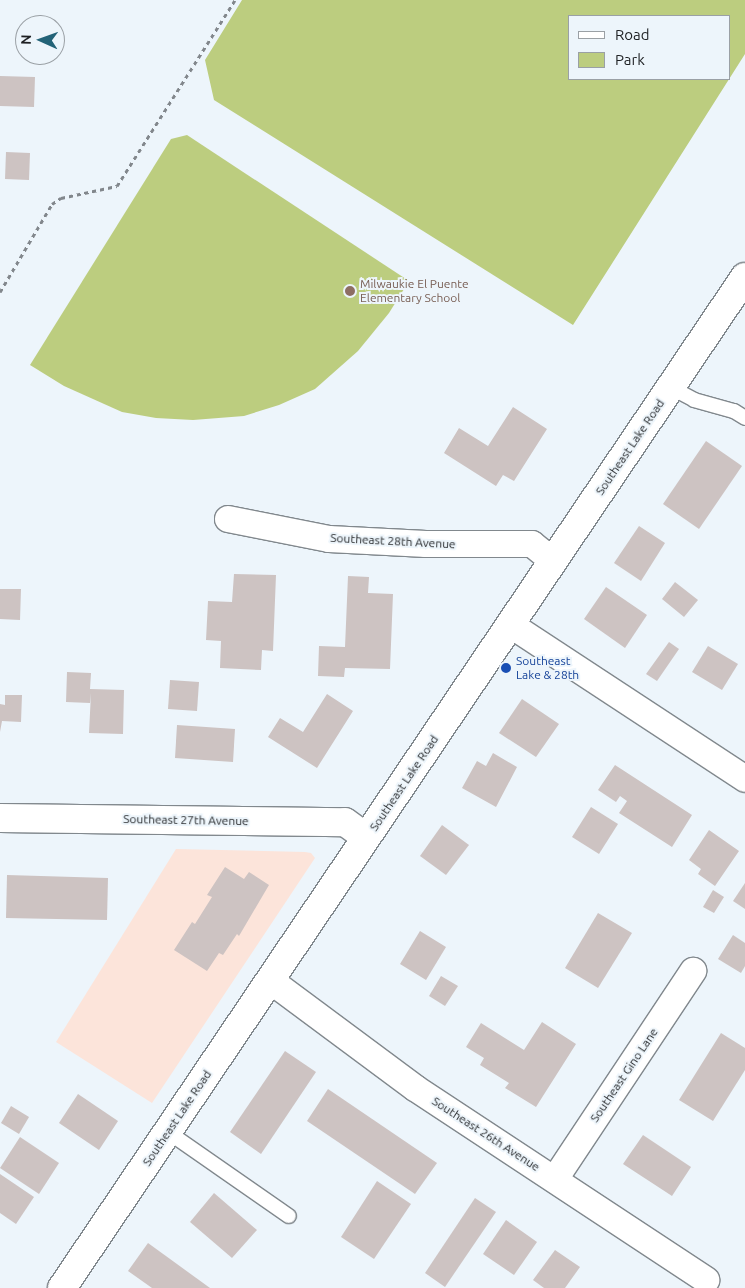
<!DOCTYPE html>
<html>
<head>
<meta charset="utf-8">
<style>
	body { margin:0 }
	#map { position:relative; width:745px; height:1288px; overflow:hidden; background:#edf5fb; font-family:Ubuntu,sans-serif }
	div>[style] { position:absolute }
	.commercial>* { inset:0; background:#fce4da }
	.green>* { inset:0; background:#bccd7f }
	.building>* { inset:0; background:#cdc3c2 }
	.path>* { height:3px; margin-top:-1.5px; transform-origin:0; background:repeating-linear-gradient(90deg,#82878c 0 4px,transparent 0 8px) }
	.roads { filter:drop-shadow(1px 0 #81888d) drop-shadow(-1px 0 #81888d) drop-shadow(0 1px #81888d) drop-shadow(0 -1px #81888d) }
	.lane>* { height:14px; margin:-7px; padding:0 7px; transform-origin:7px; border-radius:7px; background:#fff }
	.street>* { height:26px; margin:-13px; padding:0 13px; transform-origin:13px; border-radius:13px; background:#fff }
	.secondary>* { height:28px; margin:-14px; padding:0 14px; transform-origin:14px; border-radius:14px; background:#fff }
	.dots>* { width:14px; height:14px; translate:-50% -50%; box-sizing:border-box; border:2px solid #edf5fb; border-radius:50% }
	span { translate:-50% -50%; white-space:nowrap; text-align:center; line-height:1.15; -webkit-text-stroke:4px #edf5fb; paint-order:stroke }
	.education-label { font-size:12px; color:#785e54 }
	.left { translate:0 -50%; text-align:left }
	.street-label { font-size:12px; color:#1e2023 }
	.transit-label { font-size:12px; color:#164399 }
	.legend { position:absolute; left:568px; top:15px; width:162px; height:65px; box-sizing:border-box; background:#edf5fb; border:1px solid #9aa0a5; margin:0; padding:6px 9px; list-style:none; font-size:15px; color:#1e2023 }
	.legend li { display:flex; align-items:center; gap:10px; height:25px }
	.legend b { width:25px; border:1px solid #9aa0a5 }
	.north { position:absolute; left:15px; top:15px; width:50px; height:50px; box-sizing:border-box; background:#edf5fb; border:1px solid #9aa0a5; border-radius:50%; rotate:272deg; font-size:14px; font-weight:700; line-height:20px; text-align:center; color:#1e2023 }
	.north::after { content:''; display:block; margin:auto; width:18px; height:22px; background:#236378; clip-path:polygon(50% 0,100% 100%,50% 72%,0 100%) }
</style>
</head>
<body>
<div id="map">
	<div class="commercial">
		<div style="clip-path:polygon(176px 849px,305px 852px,311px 853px,315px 858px,152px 1103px,56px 1042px)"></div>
	</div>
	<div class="green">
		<div style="clip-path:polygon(evenodd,242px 0,745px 0,745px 54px,573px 325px,214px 100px,205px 60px,242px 0,569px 16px,729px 16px,729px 79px,569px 79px,569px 16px)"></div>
		<div style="clip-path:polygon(187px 135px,409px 281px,389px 313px,358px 351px,315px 389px,279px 405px,244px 416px,193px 420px,156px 418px,122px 412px,64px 386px,30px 365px,171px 139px)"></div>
	</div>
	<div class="building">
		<div style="clip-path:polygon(0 76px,35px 77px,34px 107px,0 106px)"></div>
		<div style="clip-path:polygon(6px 152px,30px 153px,29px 180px,5px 179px)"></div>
		<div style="clip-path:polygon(513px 407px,547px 429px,514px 481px,503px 475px,496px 486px,444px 453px,459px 428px,488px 446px)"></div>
		<div style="clip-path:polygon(706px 441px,742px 466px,699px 529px,663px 504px)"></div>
		<div style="clip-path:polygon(639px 526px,665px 543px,641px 581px,614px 563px)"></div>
		<div style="clip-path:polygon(234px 574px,276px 575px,273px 651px,262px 650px,261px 670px,220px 668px,221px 641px,206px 640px,208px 601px,232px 602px)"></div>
		<div style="clip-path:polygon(348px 576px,369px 577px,368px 593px,393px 594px,390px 669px,345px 668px,344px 677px,318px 676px,319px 646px,345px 647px)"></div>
		<div style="clip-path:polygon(675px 582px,698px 600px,684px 617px,662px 599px)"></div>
		<div style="clip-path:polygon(606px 587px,647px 615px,625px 648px,584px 619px)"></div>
		<div style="clip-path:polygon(0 589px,21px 589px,20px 620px,0 619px)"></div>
		<div style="clip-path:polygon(669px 642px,679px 649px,657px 681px,646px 674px)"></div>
		<div style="clip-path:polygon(708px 646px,738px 664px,722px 690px,692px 672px)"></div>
		<div style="clip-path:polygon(67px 672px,91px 673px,90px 689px,124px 690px,123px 734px,89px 733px,91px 693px,90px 703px,66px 702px)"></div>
		<div style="clip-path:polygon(170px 680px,199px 682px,197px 711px,168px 709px)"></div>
		<div style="clip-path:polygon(327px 694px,353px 711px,317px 768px,268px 737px,280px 718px,303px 732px)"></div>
		<div style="clip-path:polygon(5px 695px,22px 695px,21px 722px,2px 721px,0 732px,0 704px,5px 705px)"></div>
		<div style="clip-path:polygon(522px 699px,559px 724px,536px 757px,499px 733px)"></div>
		<div style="clip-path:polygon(177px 725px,235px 729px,233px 762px,175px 758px)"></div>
		<div style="clip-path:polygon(493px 753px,517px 767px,496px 807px,462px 788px,477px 761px,486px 766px)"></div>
		<div style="clip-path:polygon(615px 765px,692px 815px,672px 847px,619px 813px,627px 801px,620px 796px,616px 802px,598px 790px)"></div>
		<div style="clip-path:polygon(591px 807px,618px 824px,599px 854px,572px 837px)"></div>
		<div style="clip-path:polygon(442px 825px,469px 845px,446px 875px,420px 856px)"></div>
		<div style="clip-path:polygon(709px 830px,739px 851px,715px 886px,698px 874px,701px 869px,689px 860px)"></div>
		<div style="clip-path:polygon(225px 867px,244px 879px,249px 872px,269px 885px,239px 936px,237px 934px,223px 955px,219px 953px,207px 971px,174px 950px,192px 922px,195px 924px,212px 897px,207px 895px)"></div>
		<div style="clip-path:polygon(7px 875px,108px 878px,107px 920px,6px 918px)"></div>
		<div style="clip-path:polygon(745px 883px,745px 909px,733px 901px)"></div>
		<div style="clip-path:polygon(713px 890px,724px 897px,714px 913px,703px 907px)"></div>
		<div style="clip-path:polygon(598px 913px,632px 933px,598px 988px,565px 968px)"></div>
		<div style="clip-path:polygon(420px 931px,446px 947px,426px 980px,400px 964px)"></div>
		<div style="clip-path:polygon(733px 935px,745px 943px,745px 966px,741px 973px,718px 959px)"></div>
		<div style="clip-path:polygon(441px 976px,458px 986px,445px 1006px,429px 996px)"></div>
		<div style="clip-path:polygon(542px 1022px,576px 1044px,536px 1107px,505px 1088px,509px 1083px,480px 1065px,484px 1058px,466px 1047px,481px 1023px,524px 1050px)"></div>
		<div style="clip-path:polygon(721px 1033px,745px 1048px,745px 1070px,713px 1121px,679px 1100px)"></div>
		<div style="clip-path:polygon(285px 1051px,316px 1072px,261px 1154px,230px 1132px)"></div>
		<div style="clip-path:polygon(328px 1089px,437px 1163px,415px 1194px,307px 1121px)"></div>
		<div style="clip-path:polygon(78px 1094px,118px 1121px,99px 1150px,59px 1123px)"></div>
		<div style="clip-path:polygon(11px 1106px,29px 1117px,19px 1134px,1px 1123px)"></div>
		<div style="clip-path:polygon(643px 1135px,691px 1167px,672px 1196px,623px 1164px)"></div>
		<div style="clip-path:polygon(20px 1137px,59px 1163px,39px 1194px,0 1168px)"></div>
		<div style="clip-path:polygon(0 1174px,34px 1197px,16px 1224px,0 1213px)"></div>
		<div style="clip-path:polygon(377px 1181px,411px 1204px,374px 1259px,341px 1237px)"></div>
		<div style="clip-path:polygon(214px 1193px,257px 1230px,232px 1258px,190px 1222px)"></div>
		<div style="clip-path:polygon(475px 1198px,496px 1212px,445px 1287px,425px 1273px)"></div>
		<div style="clip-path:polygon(506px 1220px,537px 1242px,514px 1275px,483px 1254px)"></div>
		<div style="clip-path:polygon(148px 1243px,210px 1288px,152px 1288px,128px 1271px)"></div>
		<div style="clip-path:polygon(555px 1250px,580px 1267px,565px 1288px,544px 1288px,533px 1280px)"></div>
	</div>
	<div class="path">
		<div style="left:0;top:292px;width:102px;rotate:-59.4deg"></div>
		<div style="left:52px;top:204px;width:11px;rotate:-34deg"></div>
		<div style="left:61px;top:198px;width:57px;rotate:-12.1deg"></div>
		<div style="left:117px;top:186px;width:220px;rotate:-57.6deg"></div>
	</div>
	<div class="roads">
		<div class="lane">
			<div style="left:670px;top:387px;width:27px;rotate:28deg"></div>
			<div style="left:694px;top:400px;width:41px;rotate:15.4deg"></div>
			<div style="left:734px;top:411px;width:13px;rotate:32deg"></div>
			<div style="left:168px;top:1132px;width:147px;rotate:34.8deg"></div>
		</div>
		<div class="street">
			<div style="left:228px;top:519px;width:103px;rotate:11.2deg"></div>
			<div style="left:329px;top:539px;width:97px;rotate:3deg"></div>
			<div style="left:426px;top:544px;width:106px"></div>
			<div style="left:532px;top:544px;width:28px;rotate:39deg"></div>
			<div style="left:511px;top:625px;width:280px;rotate:33.3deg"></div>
			<div style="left:271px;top:981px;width:179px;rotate:36.6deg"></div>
			<div style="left:415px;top:1088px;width:349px;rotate:33.4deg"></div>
			<div style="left:555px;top:1179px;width:250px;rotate:-56.4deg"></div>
		</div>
		<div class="secondary">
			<div style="left:0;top:818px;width:345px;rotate:0.7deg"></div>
			<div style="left:345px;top:822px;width:26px;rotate:36deg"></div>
			<div style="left:62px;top:1288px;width:1220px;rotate:-55.96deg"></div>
		</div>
	</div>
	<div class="dots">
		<div style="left:350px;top:291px;background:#8d6e63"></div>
		<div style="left:506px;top:668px;background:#1a4fb4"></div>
	</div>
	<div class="education-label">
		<span class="left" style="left:360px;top:291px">Milwaukie El Puente<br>Elementary School</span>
	</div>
	<div class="street-label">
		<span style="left:630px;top:447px;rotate:-56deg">Southeast Lake Road</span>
		<span style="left:393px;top:541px;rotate:3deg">Southeast 28th Avenue</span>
		<span style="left:404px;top:783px;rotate:-56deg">Southeast Lake Road</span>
		<span style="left:186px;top:820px;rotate:1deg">Southeast 27th Avenue</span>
		<span style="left:624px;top:1075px;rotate:-56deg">Southeast Gino Lane</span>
		<span style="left:177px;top:1118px;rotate:-56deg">Southeast Lake Road</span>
		<span style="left:486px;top:1134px;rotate:33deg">Southeast 26th Avenue</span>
	</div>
	<div class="transit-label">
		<span class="left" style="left:516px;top:668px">Southeast<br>Lake &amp; 28th</span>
	</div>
	<ul class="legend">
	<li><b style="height:6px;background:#fff"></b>Road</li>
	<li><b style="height:14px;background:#bccd7f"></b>Park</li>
	</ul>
	<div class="north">N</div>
</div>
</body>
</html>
